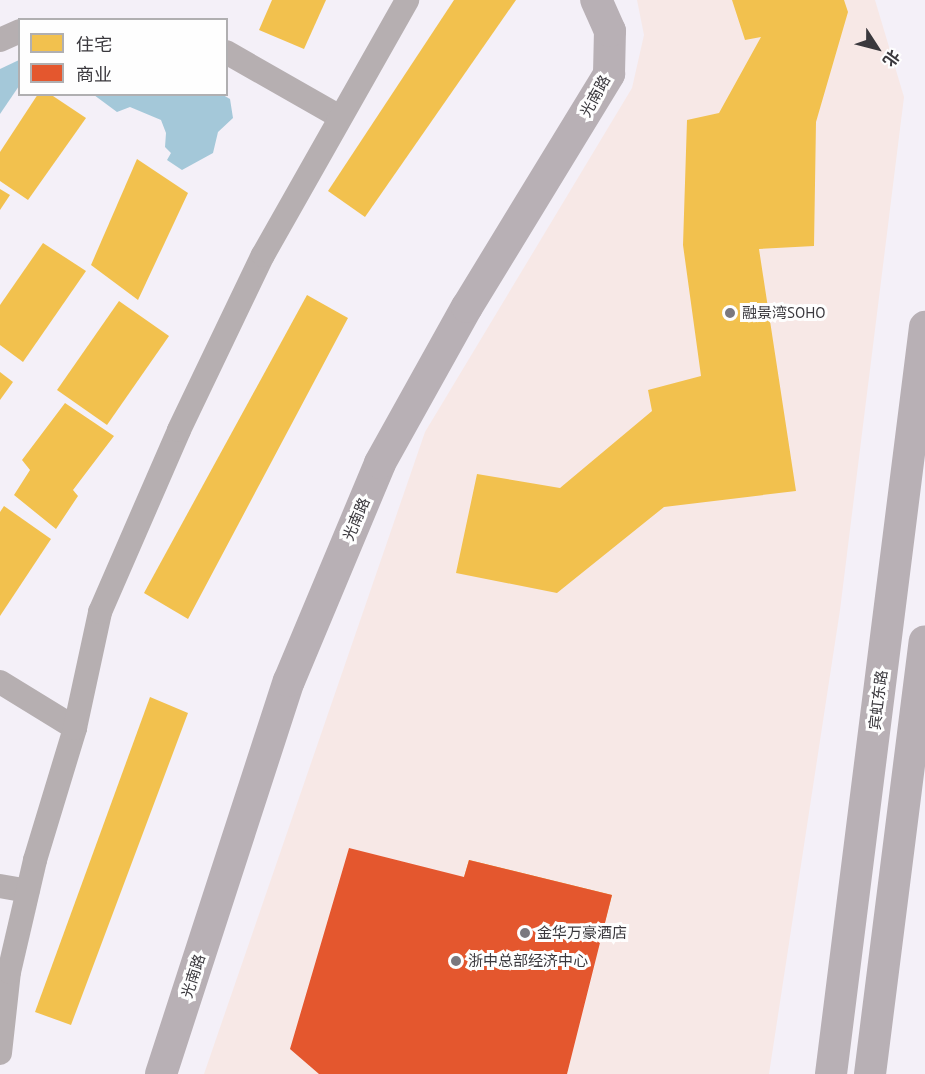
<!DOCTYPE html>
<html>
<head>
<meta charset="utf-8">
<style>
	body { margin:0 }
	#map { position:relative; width:925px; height:1074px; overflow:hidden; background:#f4f0f8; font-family:"PT Sans","Noto Sans SC",sans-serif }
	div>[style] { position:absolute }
	.commercial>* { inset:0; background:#f7e8e6 }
	.water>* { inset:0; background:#a4c8d9 }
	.homes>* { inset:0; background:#f2c14e }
	.shops>* { inset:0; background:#e4572e }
	.minor>* { height:24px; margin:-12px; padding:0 12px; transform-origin:12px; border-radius:12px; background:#b6afb1 }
	.major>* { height:32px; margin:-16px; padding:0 16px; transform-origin:16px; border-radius:16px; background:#b8b0b5 }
	.dots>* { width:16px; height:16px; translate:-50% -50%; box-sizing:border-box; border:3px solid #fefefe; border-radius:50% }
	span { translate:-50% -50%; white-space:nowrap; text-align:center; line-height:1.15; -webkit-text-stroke:6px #fefefe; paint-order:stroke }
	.street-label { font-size:15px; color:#3a383d }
	.poi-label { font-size:15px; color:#3a383d }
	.left { translate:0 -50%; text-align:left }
	.legend { position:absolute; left:18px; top:18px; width:210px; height:78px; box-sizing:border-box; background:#fefefe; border:2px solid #b0afb1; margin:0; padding:8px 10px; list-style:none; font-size:18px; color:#3a383d }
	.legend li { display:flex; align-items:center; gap:12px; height:30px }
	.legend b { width:30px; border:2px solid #b0afb1 }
	.north { position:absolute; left:847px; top:18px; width:60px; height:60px; -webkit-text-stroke:4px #fefefe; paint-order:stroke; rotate:126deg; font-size:16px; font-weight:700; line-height:24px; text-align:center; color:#3a383d }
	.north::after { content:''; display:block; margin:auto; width:21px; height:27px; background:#3a383d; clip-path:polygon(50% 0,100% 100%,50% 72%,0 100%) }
</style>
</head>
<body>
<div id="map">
	<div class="commercial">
		<div style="clip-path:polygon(637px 0,875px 0,904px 97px,840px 610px,769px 1074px,204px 1074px,425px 432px,632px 88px,644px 35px)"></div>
	</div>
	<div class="water">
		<div style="clip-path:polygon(19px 60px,19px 86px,0 114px,0 69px)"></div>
		<div style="clip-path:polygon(94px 95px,223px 95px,230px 99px,233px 118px,218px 132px,213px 153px,182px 170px,167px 160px,171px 153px,165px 147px,166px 133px,161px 120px,130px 107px,117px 112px)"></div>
	</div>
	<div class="homes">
		<div style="clip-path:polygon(272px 0,326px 0,304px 49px,259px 30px)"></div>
		<div style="clip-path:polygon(454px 0,516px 0,365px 217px,328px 191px)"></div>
		<div style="clip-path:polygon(732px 0,844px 0,848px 12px,816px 122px,814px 246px,759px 249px,796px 491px,664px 507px,557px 593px,456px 573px,477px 474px,560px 488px,652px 411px,648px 390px,701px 376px,683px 245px,687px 120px,719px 113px,761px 37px,745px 40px)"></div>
		<div style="clip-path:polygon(38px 94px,50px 94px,86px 118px,28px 200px,0 181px,0 152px)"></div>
		<div style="clip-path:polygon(137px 159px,188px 193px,138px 300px,91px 265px)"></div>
		<div style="clip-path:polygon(0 189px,10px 195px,0 210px)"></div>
		<div style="clip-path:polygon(43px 243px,86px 271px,23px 362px,0 345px,0 305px)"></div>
		<div style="clip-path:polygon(307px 295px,348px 318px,188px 619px,144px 593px)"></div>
		<div style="clip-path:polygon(119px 301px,169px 336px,107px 425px,57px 390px)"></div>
		<div style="clip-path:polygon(0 372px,13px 382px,0 400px)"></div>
		<div style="clip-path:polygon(65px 403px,114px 436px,73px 490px,78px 496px,56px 529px,14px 495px,30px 470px,22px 460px)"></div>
		<div style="clip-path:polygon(4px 506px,51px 539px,0 616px,0 512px)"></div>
		<div style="clip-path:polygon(150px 697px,188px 713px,71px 1025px,35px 1012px)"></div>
		<div style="clip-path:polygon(469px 860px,612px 895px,592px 971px,551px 999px,436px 974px)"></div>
	</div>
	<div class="shops">
		<div style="clip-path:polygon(349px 848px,464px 877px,469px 860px,612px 895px,567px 1074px,319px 1074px,290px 1049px)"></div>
	</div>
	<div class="minor">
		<div style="left:0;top:40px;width:22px;rotate:-24deg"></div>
		<div style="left:226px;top:52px;width:131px;rotate:29.7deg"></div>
		<div style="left:0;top:682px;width:88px;rotate:31.5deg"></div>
		<div style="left:0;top:886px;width:28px;rotate:10deg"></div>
		<div style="left:0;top:1053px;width:81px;rotate:-83.7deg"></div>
		<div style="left:9px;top:972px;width:115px;rotate:-76.9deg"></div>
		<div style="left:35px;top:860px;width:138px;rotate:-73.1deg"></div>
		<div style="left:75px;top:728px;width:119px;rotate:-77.8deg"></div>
		<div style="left:100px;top:612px;width:198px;rotate:-66.5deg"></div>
		<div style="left:179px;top:430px;width:194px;rotate:-64.4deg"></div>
		<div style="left:263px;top:255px;width:293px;rotate:-60.5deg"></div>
	</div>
	<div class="major">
		<div style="left:161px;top:1074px;width:413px;rotate:-72deg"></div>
		<div style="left:289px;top:681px;width:236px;rotate:-67.3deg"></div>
		<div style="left:380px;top:463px;width:179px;rotate:-60.9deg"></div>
		<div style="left:467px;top:307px;width:273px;rotate:-58.6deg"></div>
		<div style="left:609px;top:74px;width:43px;rotate:-88.7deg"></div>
		<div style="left:610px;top:31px;width:34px;rotate:-114deg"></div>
		<div style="left:831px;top:1074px;width:753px;rotate:-82.83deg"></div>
		<div style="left:870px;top:1074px;width:436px;rotate:-82.8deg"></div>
	</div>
	<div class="dots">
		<div style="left:730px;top:313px;background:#7b787e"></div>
		<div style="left:525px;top:933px;background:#7b787e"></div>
		<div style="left:456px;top:961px;background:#7b787e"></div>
	</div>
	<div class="street-label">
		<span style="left:595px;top:96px;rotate:-61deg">光南路</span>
		<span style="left:356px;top:519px;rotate:-67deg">光南路</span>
		<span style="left:878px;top:700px;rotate:-83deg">宾虹东路</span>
		<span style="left:193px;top:976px;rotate:-72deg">光南路</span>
	</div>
	<div class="poi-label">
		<span class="left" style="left:742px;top:313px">融景湾SOHO</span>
		<span class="left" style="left:537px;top:933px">金华万豪酒店</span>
		<span class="left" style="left:468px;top:961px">浙中总部经济中心</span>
	</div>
	<ul class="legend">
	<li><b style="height:16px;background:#f2c14e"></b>住宅</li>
	<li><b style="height:16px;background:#e4572e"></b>商业</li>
	</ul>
	<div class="north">北</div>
</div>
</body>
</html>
